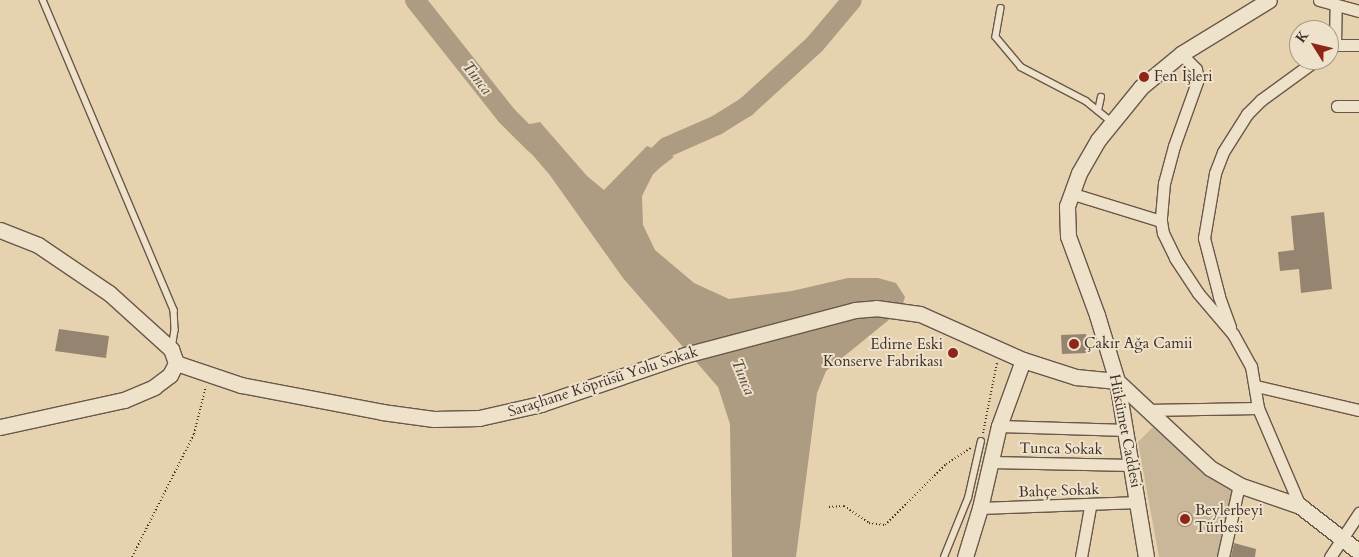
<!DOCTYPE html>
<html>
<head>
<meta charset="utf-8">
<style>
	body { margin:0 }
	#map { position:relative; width:1359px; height:557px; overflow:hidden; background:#e7d2af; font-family:Cardo,serif }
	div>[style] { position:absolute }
	.green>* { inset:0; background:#cab698 }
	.water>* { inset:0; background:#ad9b82 }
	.river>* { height:20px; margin:-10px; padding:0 10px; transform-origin:10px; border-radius:10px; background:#ad9b82 }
	.building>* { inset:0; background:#95846f }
	.round { border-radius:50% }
	.path>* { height:2px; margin-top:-1px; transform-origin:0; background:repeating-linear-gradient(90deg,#3d2f2a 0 1px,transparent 0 3.5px) }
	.roads { filter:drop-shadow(1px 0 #68584b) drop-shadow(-1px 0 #68584b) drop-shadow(0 1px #68584b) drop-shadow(0 -1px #68584b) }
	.lane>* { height:5.5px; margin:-2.75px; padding:0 2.75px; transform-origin:2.75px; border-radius:2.75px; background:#efe2cb }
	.street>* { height:11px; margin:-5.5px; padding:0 5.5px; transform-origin:5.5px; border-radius:5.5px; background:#efe2cb }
	.secondary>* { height:15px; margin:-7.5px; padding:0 7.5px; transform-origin:7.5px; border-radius:7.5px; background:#efe2cb }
	.dots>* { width:14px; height:14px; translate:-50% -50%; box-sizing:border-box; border:2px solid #efe2cb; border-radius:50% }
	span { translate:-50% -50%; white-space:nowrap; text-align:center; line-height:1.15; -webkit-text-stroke:4px #efe2cb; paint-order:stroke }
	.poi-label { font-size:15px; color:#3d2f2a }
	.left { translate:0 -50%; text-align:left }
	.right { translate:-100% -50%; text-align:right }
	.street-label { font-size:15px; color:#3d2f2a }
	.water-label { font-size:16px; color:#594a40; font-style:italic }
	.north { position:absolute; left:1289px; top:20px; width:50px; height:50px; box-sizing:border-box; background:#efe2cb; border:1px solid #a89a8b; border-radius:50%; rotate:306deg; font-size:14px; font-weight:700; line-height:20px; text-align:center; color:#3d2f2a }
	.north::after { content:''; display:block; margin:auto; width:18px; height:22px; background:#8f2418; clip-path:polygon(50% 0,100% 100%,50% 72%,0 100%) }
</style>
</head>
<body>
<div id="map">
	<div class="green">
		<div style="clip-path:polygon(1155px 425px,1233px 489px,1218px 557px,1159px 557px,1138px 442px)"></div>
	</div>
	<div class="water">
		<div style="clip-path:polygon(540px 122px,587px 176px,604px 190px,647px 146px,674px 157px,654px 172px,642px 196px,643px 225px,655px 250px,694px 283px,729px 299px,792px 291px,848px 278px,878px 278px,896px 283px,905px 297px,901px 310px,826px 371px,817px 393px,796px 557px,732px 557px,730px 424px,718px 387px,623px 278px,549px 174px,509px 128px)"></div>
	</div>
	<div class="river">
		<div style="left:415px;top:0;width:148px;rotate:51.6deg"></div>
		<div style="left:507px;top:116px;width:40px;rotate:45deg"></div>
		<div style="left:642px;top:171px;width:35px;rotate:-44deg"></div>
		<div style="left:667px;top:147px;width:55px;rotate:-23.7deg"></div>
		<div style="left:717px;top:125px;width:34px;rotate:-32deg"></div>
		<div style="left:746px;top:107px;width:93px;rotate:-42.4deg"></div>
		<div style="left:815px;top:44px;width:57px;rotate:-49.9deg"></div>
	</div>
	<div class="building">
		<div style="clip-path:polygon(1324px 212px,1332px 289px,1301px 293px,1299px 269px,1280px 271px,1278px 252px,1294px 250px,1291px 216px)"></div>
		<div style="clip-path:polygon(59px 329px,109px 336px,106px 358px,55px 351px)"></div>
		<div style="clip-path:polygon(1086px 334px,1087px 353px,1062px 354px,1061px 335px)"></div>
		<div class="round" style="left:1177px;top:511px;width:16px;height:16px"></div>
		<div style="clip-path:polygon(1234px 543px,1256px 549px,1255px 557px,1231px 557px)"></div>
	</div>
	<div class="path">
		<div style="left:983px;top:433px;width:72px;rotate:-78.8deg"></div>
		<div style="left:829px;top:507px;width:15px;rotate:-4deg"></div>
		<div style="left:844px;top:506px;width:30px;rotate:34deg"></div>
		<div style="left:869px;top:523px;width:16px;rotate:7deg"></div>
		<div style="left:885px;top:525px;width:86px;rotate:-45deg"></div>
		<div style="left:946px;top:464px;width:31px;rotate:-33deg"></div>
		<div style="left:132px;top:557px;width:138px;rotate:-63.2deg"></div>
		<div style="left:194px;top:434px;width:49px;rotate:-76deg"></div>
	</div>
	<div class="roads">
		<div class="lane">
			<div style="left:43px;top:0;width:337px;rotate:67.1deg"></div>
			<div style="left:174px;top:310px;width:20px;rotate:87deg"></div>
			<div style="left:175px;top:330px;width:18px;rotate:99deg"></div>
			<div style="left:1001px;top:8px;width:29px;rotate:100deg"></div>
			<div style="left:996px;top:37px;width:39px;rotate:50deg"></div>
			<div style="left:1021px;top:67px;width:73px;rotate:27.6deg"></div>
			<div style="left:1086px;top:101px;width:32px;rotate:39deg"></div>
			<div style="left:1098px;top:111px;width:14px;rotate:-78deg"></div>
			<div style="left:944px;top:557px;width:64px;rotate:-67.9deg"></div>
			<div style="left:968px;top:498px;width:58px;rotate:-77.2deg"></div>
		</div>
		<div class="street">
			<div style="left:1319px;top:0;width:41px;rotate:15.4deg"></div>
			<div style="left:1335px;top:45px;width:24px"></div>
			<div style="left:1329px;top:50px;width:8px;rotate:-40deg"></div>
			<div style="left:1335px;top:45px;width:39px;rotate:-89deg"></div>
			<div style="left:1181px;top:54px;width:21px;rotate:45deg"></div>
			<div style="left:1196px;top:69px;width:10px;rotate:79deg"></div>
			<div style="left:1198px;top:79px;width:71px;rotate:109.7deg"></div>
			<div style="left:1174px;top:146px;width:38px;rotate:105deg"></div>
			<div style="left:1164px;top:183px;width:38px;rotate:95deg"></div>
			<div style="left:1161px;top:221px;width:12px;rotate:81deg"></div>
			<div style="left:1163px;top:233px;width:28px;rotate:64deg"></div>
			<div style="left:1175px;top:258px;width:42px;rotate:56.7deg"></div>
			<div style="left:1198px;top:293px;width:54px;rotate:49.5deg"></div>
			<div style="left:1233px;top:334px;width:37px;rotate:61deg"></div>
			<div style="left:1251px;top:366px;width:43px;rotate:80.5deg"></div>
			<div style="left:1258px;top:408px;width:107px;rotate:66.8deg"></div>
			<div style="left:1337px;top:106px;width:22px"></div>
			<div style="left:1070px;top:193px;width:95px;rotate:17.1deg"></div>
			<div style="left:1230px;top:327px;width:33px;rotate:-110deg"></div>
			<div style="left:1219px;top:296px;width:60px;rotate:-104.5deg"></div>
			<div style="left:1204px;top:238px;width:66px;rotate:-80.4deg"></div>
			<div style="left:1215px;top:173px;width:22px;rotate:-69deg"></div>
			<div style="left:1223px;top:152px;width:45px;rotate:-57.7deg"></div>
			<div style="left:1247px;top:114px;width:20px;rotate:-45deg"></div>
			<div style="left:1261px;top:100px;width:68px;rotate:-36deg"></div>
			<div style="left:1256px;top:386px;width:106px;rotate:13.1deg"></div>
			<div style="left:1146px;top:410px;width:112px;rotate:-1deg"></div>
			<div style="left:999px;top:426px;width:128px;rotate:1.8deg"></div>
			<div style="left:990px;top:462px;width:142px;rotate:1.2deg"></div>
			<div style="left:980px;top:508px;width:159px;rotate:-2.2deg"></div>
			<div style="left:1081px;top:557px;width:51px;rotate:-79.8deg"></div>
			<div style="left:1223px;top:557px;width:74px;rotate:-77.5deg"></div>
			<div style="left:1330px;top:557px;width:53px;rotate:-56.6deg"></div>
		</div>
		<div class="secondary">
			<div style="left:0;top:230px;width:41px;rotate:21.5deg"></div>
			<div style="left:38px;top:245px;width:86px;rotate:34.1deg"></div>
			<div style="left:109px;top:293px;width:84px;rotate:42.1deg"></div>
			<div style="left:171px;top:349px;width:15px;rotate:70deg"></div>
			<div style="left:176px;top:363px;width:69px;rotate:18.7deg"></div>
			<div style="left:241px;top:385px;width:144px;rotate:10.8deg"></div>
			<div style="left:382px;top:412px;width:52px;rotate:7.7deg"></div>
			<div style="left:434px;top:419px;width:45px;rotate:-1.3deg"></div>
			<div style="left:479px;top:418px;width:64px;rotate:-12.7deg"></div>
			<div style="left:541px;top:404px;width:152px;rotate:-18.8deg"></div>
			<div style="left:685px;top:355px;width:176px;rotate:-14.8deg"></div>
			<div style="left:855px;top:310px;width:21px;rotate:-5deg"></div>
			<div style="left:876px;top:308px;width:44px;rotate:7.8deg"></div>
			<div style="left:920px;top:314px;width:113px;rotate:24.1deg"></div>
			<div style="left:1023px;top:360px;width:56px;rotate:17.8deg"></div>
			<div style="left:1076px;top:377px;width:41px;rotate:5.6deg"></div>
			<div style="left:1117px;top:381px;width:127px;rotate:43.1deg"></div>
			<div style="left:1210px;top:468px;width:34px;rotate:30deg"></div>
			<div style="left:1239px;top:485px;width:65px;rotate:19deg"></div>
			<div style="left:1300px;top:506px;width:75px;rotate:37.9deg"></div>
			<div style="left:0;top:427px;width:127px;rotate:-12.3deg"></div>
			<div style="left:124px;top:400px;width:33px;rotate:-23deg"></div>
			<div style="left:154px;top:387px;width:20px;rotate:-37deg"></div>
			<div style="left:170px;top:375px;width:13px;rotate:-63deg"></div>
			<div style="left:965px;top:557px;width:51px;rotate:-73deg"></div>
			<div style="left:980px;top:508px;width:84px;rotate:-77deg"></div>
			<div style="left:999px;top:426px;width:70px;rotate:-70deg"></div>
			<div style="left:1146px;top:557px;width:178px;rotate:-99.4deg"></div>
			<div style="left:1117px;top:381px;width:69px;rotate:-106.9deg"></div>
			<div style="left:1097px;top:315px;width:84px;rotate:-110.2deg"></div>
			<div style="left:1068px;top:236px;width:30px;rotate:-92deg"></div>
			<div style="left:1067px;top:206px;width:35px;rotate:-70deg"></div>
			<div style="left:1079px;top:173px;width:38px;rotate:-60deg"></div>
			<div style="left:1098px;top:140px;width:68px;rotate:-50.9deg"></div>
			<div style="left:1141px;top:87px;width:52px;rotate:-39.5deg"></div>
			<div style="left:1181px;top:54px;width:103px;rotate:-31.5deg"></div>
		</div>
	</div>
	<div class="dots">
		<div style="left:1144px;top:77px;background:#8f2418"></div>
		<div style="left:1074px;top:344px;background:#8f2418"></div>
		<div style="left:953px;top:353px;background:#8f2418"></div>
		<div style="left:1185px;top:519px;background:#8f2418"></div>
	</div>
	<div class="poi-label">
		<span class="left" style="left:1154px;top:77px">Fen İşleri</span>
		<span class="right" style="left:943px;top:353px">Edirne Eski<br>Konserve Fabrikası</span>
		<span class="left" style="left:1084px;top:344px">Çakır Ağa Camii</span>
		<span class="left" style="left:1195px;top:519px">Beylerbeyi<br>Türbesi</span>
	</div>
	<div class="street-label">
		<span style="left:603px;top:382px;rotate:-18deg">Saraçhane Köprüsü Yolu Sokak</span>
		<span style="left:1125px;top:431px;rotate:79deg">Hükümet Caddesi</span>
		<span style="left:1061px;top:449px;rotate:1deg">Tunca Sokak</span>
		<span style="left:1059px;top:491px;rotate:-2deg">Bahçe Sokak</span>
	</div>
	<div class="water-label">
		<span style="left:477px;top:78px;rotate:52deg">Tunca</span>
		<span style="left:743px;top:377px;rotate:68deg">Tunca</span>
	</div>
	<div class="north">K</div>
</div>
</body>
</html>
